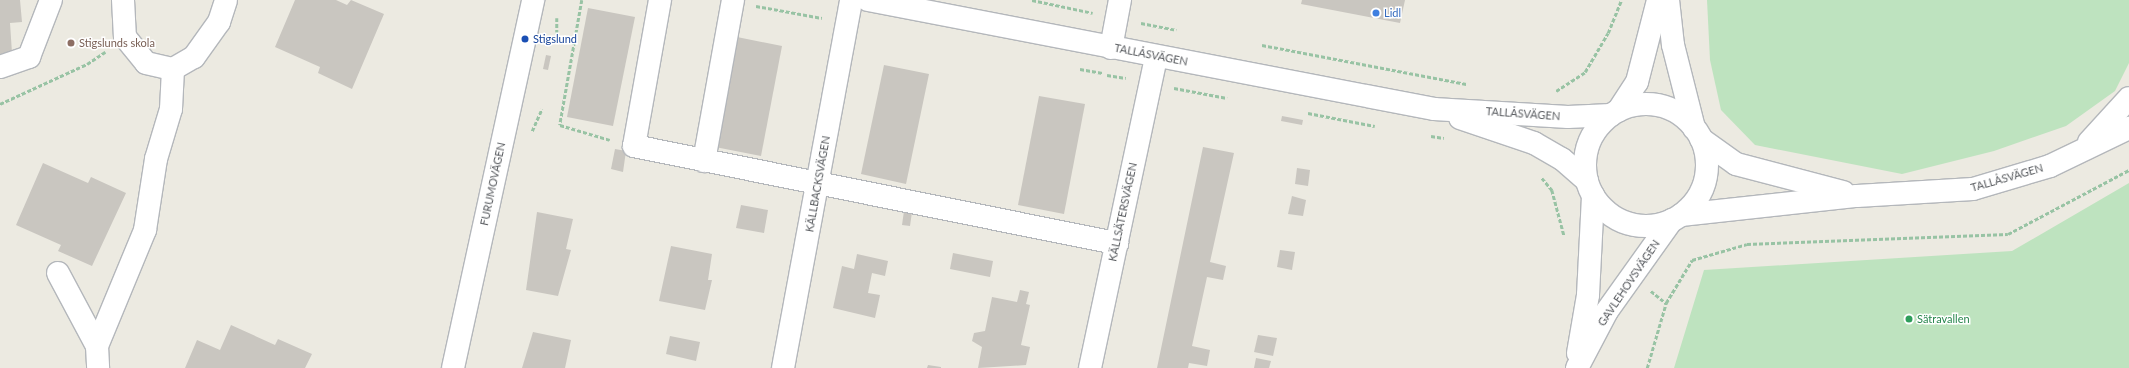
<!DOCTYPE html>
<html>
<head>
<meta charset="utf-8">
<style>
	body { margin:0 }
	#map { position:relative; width:2129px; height:368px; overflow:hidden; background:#eceae1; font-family:Lato,sans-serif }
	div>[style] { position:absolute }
	.green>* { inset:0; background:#bee3bf }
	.building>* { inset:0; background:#c9c6c0 }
	.path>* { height:2.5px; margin-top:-1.25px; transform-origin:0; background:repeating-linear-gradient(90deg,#98c3a4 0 4px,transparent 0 6px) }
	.roads { filter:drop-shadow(1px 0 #b4b7bb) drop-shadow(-1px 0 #b4b7bb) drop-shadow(0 1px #b4b7bb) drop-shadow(0 -1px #b4b7bb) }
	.minor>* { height:22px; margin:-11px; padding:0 11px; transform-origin:11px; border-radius:11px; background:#fff }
	.minor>.ring { margin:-11px; padding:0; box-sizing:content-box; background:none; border:22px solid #fff; border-radius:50% }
	.dots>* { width:11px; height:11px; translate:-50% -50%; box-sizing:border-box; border:2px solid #fff; border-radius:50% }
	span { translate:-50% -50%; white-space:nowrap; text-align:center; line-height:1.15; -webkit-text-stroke:3px #fff; paint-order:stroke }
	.shop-label { font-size:11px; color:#366cbe }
	.left { translate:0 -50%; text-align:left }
	.transit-label { font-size:11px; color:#164399 }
	.education-label { font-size:11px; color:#785e54 }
	.street-label { font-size:11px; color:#5a5d61 }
	.leisure-label { font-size:11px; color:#27864d }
</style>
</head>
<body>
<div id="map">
	<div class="green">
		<div style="clip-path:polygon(1707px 0,2129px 0,2129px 63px,2115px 91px,2066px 126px,1994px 151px,1902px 174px,1755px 145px,1721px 110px,1710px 60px)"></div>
		<div style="clip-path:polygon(2129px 183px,2129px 368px,1674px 368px,1704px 270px,2012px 251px)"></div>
	</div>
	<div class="building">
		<div style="clip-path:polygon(0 0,20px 0,22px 22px,10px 23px,12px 53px,0 54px)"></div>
		<div style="clip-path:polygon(295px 0,336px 0,347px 5px,351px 0,384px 14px,352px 89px,318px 73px,320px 67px,275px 47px)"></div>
		<div style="clip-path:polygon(1302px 0,1405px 0,1400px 23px,1301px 4px)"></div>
		<div style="clip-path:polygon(588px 8px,635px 17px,613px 126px,567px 117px)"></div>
		<div style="clip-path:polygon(737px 37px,782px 46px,761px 156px,715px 147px)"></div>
		<div style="clip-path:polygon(546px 55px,551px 56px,548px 70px,543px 69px)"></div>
		<div style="clip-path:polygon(884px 65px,929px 74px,906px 184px,861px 174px)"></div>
		<div style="clip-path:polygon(1039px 96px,1085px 104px,1064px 214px,1018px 205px)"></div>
		<div style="clip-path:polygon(1282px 116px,1303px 120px,1302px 125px,1281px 121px)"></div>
		<div style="clip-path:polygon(1203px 147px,1234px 153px,1210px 262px,1226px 266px,1223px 280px,1207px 277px,1192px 346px,1210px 350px,1207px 366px,1189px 363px,1188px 368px,1157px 368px)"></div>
		<div style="clip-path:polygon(615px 149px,626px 151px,623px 172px,611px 169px)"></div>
		<div style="clip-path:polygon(43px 163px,88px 183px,91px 177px,126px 193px,92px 266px,58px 251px,61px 245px,16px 225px)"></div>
		<div style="clip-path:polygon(1297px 168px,1310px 170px,1308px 186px,1295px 184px)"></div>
		<div style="clip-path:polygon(1292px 196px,1306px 200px,1303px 216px,1288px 214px)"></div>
		<div style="clip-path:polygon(741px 205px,768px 210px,764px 233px,736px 228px)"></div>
		<div style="clip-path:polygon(904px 211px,912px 212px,910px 226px,902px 225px)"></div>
		<div style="clip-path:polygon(537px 212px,573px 219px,566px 249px,571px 250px,558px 296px,526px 290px)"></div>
		<div style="clip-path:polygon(671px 246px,712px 254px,708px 280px,712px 280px,705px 310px,659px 301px)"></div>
		<div style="clip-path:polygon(1280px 250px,1295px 252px,1292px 270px,1277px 267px)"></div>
		<div style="clip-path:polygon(953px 253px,993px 261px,990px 277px,950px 269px)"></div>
		<div style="clip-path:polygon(857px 254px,888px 261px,885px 276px,872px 273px,868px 293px,880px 295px,875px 318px,833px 308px,842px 266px,854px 269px)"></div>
		<div style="clip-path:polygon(1020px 290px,1029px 292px,1026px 304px,1030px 305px,1021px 345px,1030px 347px,1026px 365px,978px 368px,982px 347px,972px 341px,974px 333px,985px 331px,992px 297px,1017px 302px)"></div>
		<div style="clip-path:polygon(231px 325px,275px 345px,278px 339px,312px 354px,305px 368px,185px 368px,197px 340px,220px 350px)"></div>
		<div style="clip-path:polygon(533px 332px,571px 340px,565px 368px,522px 368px)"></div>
		<div style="clip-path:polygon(1258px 335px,1277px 338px,1273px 356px,1254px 352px)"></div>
		<div style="clip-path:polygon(670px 336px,700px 342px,696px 361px,666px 354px)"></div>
		<div style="clip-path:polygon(1256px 358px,1271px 361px,1269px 368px,1254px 368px)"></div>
		<div style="clip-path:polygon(928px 365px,941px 367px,941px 368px,927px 368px)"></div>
	</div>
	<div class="path">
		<div style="left:582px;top:0;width:127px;rotate:100deg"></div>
		<div style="left:560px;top:125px;width:52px;rotate:16.7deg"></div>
		<div style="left:1032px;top:0;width:62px;rotate:12deg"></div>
		<div style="left:756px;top:6px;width:67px;rotate:10.3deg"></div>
		<div style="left:557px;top:18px;width:19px;rotate:90deg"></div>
		<div style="left:1141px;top:23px;width:36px;rotate:11deg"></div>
		<div style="left:1262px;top:45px;width:208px;rotate:10.8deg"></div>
		<div style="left:1080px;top:69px;width:23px;rotate:10deg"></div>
		<div style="left:1107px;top:75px;width:19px;rotate:9deg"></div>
		<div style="left:1174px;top:88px;width:54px;rotate:10.7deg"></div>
		<div style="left:1556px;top:91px;width:35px;rotate:-33deg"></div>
		<div style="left:1585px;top:72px;width:45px;rotate:-59.5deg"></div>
		<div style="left:1608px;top:33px;width:35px;rotate:-68deg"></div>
		<div style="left:0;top:104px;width:96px;rotate:-24.7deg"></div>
		<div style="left:87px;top:64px;width:22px;rotate:-34deg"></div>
		<div style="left:1308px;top:113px;width:68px;rotate:11deg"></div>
		<div style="left:532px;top:131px;width:24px;rotate:-66deg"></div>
		<div style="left:1431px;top:136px;width:13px;rotate:9deg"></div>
		<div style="left:1542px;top:178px;width:16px;rotate:50deg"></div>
		<div style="left:1552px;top:190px;width:47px;rotate:75.1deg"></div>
		<div style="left:1651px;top:291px;width:19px;rotate:39deg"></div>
		<div style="left:1647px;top:368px;width:68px;rotate:-73.7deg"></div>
		<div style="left:1666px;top:303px;width:50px;rotate:-58.8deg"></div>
		<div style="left:1692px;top:260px;width:57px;rotate:-16.2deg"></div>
		<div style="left:1747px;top:244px;width:261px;rotate:-2.2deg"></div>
		<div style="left:2008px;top:234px;width:137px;rotate:-27.9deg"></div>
	</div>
	<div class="roads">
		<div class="minor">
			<div style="left:123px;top:0;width:37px;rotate:87deg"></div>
			<div style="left:125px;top:37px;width:33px;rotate:51deg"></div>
			<div style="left:146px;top:63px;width:28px;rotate:13deg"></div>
			<div style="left:173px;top:69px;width:24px;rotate:-30deg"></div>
			<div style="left:194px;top:57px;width:43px;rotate:-54.5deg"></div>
			<div style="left:219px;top:22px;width:23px;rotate:-72deg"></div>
			<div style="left:660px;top:0;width:148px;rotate:100.1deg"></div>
			<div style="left:634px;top:146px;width:493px;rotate:11.4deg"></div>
			<div style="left:868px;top:0;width:576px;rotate:10.9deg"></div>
			<div style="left:1434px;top:109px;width:134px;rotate:3.4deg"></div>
			<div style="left:1568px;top:117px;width:43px;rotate:-2.7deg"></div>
			<div style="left:1668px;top:0;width:45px;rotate:83.7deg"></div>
			<div style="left:1673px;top:45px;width:86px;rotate:75.8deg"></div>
			<div style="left:1111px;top:48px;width:49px;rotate:-79.4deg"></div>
			<div style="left:0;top:67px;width:31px;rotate:-19deg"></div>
			<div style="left:29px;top:57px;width:61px;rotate:-68.9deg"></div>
			<div class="ring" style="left:1585px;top:104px;width:100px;height:100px"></div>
			<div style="left:1618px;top:111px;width:35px;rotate:-57deg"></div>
			<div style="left:1637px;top:82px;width:85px;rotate:-75.6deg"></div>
			<div style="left:1460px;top:118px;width:78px;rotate:18.7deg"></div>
			<div style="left:1534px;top:143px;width:32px;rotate:30deg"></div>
			<div style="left:1562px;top:159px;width:33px;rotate:41deg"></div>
			<div style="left:1701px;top:139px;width:43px;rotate:35.5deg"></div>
			<div style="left:1736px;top:164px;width:111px;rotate:14.7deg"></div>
			<div style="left:2089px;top:142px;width:59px;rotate:-47.7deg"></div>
			<div style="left:704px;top:161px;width:164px;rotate:-79.8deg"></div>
			<div style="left:1681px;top:215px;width:177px;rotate:-6.2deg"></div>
			<div style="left:1857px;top:196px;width:116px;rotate:-3.5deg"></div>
			<div style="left:1973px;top:189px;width:80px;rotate:-16.6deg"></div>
			<div style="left:2050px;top:166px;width:88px;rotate:-25.7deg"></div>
			<div style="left:58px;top:273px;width:83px;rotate:61.9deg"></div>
			<div style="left:97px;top:346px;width:22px;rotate:87deg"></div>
			<div style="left:97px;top:346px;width:126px;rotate:-67.5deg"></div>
			<div style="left:145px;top:230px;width:72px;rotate:-81.2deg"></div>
			<div style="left:156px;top:159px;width:52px;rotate:-73.3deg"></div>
			<div style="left:171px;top:109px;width:40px;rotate:-87.1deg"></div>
			<div style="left:1578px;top:353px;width:59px;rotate:-80.2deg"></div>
			<div style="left:1588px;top:295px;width:100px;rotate:-87.1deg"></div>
			<div style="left:453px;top:368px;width:377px;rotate:-77.7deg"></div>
			<div style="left:783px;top:368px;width:374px;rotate:-79.5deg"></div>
			<div style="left:1090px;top:368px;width:318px;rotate:-78deg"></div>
			<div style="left:1577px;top:368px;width:64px;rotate:-62.2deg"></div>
			<div style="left:1607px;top:311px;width:112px;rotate:-54.5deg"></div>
		</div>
	</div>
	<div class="dots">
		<div style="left:1376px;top:13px;background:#3f7fe0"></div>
		<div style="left:525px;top:39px;background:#1a4fb4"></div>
		<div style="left:71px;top:43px;background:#8d6e63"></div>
		<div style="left:1909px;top:319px;background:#2e9e5b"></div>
	</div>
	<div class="shop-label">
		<span class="left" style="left:1384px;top:13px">Lidl</span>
	</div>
	<div class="transit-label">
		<span class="left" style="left:533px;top:39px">Stigslund</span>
	</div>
	<div class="education-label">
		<span class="left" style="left:79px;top:43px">Stigslunds skola</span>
	</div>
	<div class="street-label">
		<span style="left:1151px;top:55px;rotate:11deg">TALLÅSVÄGEN</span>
		<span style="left:1523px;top:114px;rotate:4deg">TALLÅSVÄGEN</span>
		<span style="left:2007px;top:178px;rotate:-16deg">TALLÅSVÄGEN</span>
		<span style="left:493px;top:184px;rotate:-78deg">FURUMOVÄGEN</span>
		<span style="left:818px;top:184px;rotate:-80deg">KÄLLBACKSVÄGEN</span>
		<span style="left:1123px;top:212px;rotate:-78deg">KÄLLSÄTERSVÄGEN</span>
		<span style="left:1629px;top:283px;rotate:-56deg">GAVLEHOVSVÄGEN</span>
	</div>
	<div class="leisure-label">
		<span class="left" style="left:1917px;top:319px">Sätravallen</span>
	</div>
</div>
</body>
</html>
